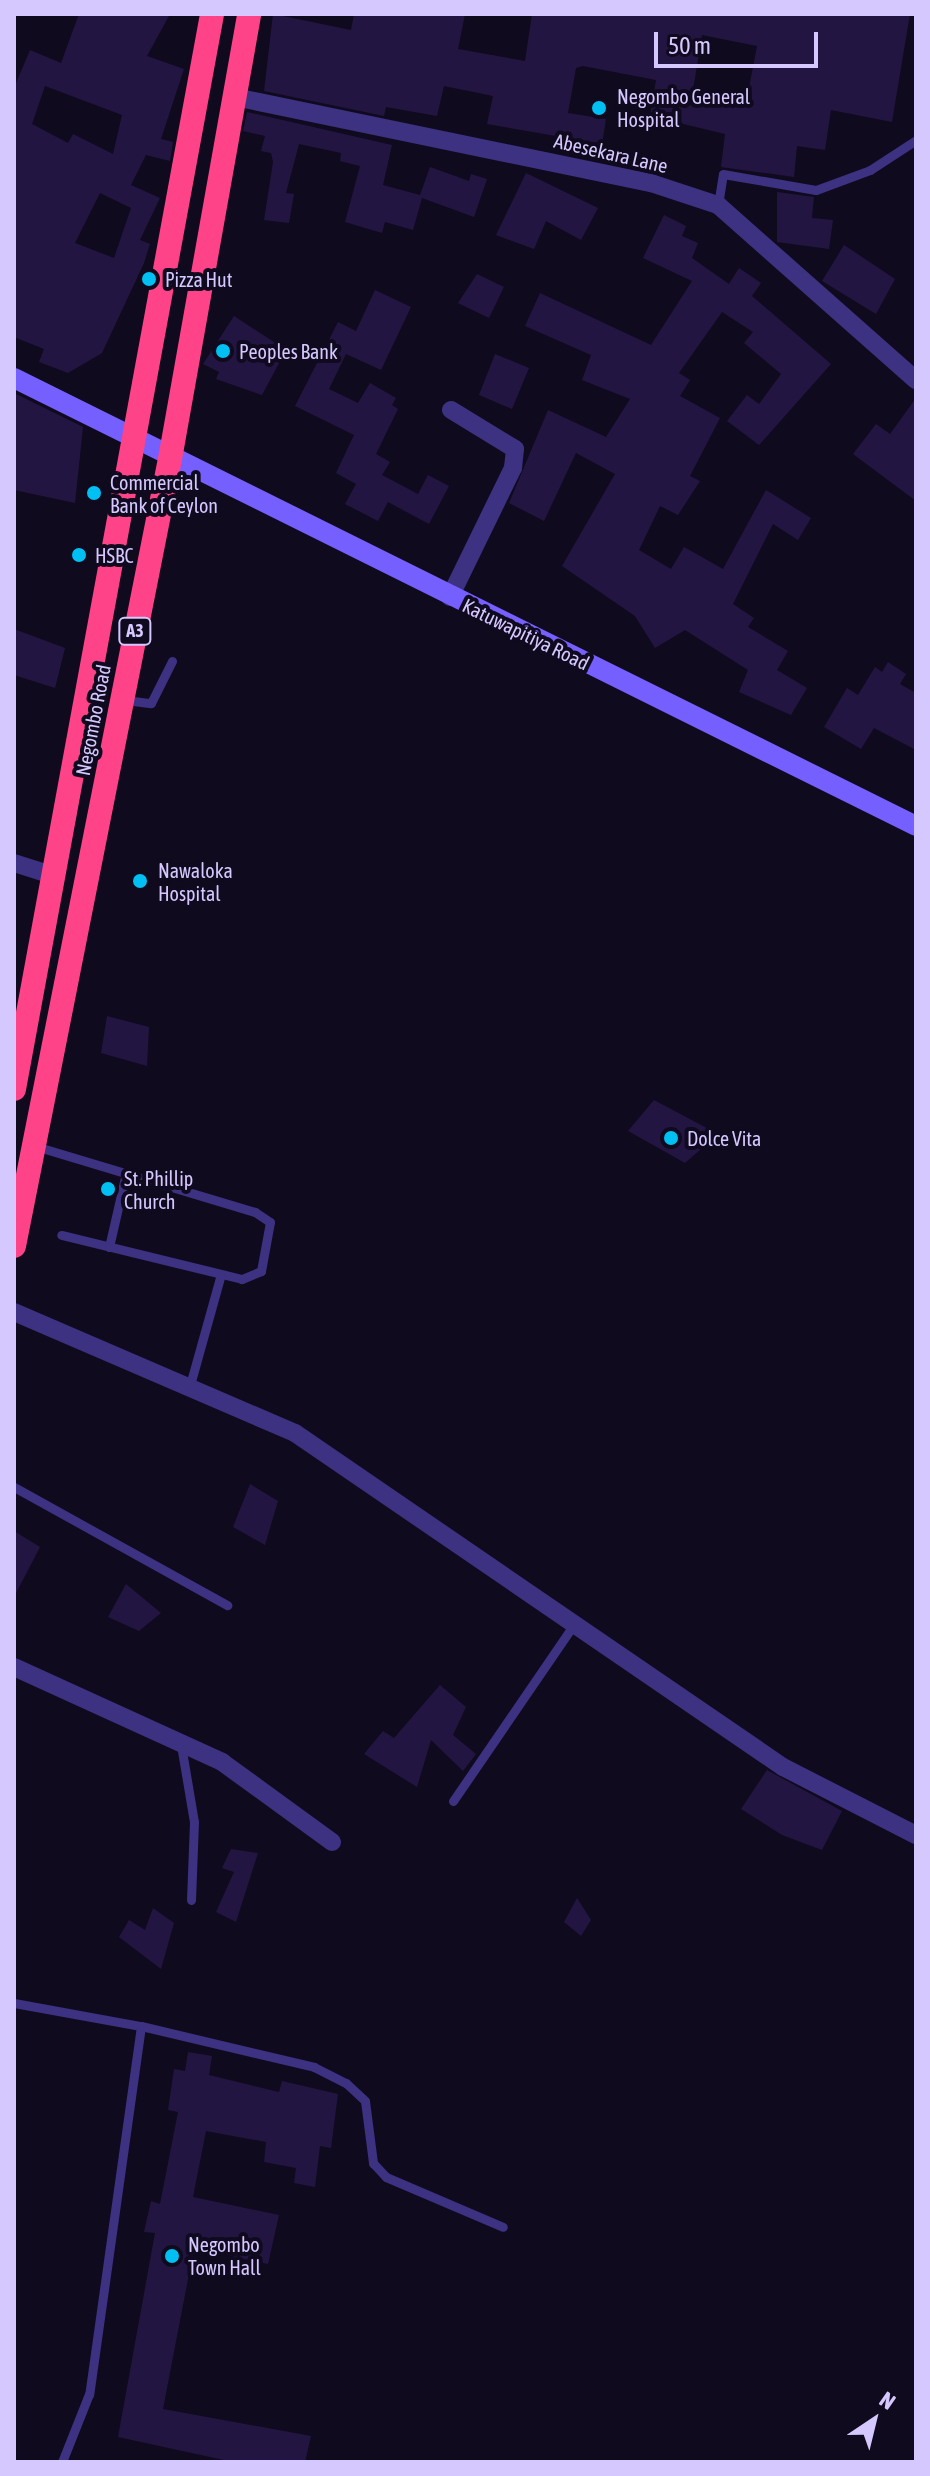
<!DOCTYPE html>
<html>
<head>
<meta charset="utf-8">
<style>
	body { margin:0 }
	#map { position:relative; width:930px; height:2476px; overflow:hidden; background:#100a1e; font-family:"Asap Condensed",sans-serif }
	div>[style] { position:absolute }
	.building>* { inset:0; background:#231541 }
	.lane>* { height:9px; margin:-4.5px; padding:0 4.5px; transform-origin:4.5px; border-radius:4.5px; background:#3d3181 }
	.street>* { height:18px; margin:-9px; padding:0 9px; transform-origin:9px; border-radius:9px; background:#3d3181 }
	.secondary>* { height:20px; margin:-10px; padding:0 10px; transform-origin:10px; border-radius:10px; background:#755fff }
	.highway>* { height:24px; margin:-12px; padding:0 12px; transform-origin:12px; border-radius:12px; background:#ff4388 }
	.dots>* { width:22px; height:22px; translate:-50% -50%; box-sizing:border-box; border:4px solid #100a1e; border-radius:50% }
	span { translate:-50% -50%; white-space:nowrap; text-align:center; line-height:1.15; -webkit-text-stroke:8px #100a1e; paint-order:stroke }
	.shield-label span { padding:2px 6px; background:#100a1e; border:2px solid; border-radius:6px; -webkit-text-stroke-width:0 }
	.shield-label { font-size:18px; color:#d4c8ff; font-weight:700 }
	.poi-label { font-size:20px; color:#d4c8ff }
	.left { translate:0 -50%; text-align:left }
	.street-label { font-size:20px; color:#d4c8ff }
	.frame { position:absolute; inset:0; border:16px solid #d4c8ff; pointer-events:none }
	.north { position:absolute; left:834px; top:2380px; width:80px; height:80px; -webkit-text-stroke:6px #100a1e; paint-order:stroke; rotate:35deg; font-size:22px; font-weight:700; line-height:32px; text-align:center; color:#d4c8ff }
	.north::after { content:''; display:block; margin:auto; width:28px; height:36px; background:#d4c8ff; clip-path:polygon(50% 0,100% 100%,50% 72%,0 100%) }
	.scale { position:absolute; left:654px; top:32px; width:164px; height:36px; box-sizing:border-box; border:4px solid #d4c8ff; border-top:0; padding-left:10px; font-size:24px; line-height:28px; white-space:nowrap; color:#d4c8ff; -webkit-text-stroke:6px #100a1e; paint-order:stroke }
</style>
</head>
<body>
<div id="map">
	<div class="building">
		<div style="clip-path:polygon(evenodd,79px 14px,170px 14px,147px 56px,184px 69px,161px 139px,173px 142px,170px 161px,146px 155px,131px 185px,160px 198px,140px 240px,150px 244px,144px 263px,102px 353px,68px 373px,39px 362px,44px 349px,14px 337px,14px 88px,30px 50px,61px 63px,79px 14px,45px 86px,122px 115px,113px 154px,73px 134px,68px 143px,32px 124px,45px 86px,79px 14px,100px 193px,131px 208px,114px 258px,75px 243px,100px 193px)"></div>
		<div style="clip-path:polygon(evenodd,273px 14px,351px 30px,354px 14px,465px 14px,458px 49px,525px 61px,532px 14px,910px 14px,892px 122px,831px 110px,825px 150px,797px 146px,794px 177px,721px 167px,725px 134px,650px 116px,656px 80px,583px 66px,576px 68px,568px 113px,606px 119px,602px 144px,487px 124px,493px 96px,444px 86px,437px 116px,386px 107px,384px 116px,264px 91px,273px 14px,702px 35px,757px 46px,747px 98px,693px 90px,702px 35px)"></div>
		<div style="clip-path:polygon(247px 112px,392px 145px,383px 185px,420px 195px,430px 167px,469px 181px,471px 174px,487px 179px,474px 217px,422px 198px,413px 230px,385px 222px,382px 233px,345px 222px,360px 166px,340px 161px,341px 153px,299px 144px,286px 193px,294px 194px,289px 223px,264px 220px,273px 162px,271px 153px,261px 151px,265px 136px,243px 131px)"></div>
		<div style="clip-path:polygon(526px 173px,598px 208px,581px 240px,546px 221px,534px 249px,496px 235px)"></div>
		<div style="clip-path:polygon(777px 192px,814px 197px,812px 218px,833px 220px,829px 249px,777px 242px)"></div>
		<div style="clip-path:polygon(664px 215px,686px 226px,682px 236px,698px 243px,692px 258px,729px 284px,739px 268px,761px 283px,752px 296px,831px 364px,759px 445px,727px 421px,747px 395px,759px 404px,781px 374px,744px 343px,753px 332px,722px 312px,679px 373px,690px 380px,680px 396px,720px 418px,690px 476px,700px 481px,678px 515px,660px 506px,639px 550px,671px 569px,684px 547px,723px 569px,766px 490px,811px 518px,798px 540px,773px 524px,733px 604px,754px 618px,748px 627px,788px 651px,777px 670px,807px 688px,791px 715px,739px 692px,748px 670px,685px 630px,655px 648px,635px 616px,562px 566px,615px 474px,576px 453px,544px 521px,509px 503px,548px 410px,606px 437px,630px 399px,582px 380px,591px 355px,525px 326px,540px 293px,651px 345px,692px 281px,643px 258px)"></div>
		<div style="clip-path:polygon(844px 245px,895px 279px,876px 314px,822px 281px)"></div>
		<div style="clip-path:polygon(477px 274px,504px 287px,489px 318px,458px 303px)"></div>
		<div style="clip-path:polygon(375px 290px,411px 307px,381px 370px,346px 354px,329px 389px,358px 403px,370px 383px,396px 398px,392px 405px,398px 409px,376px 454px,390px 462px,382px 475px,418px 494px,428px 475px,449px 486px,429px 524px,388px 502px,378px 521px,345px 504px,356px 484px,336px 473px,354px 435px,295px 406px,338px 322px,356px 331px)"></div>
		<div style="clip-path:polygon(234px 316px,286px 350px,262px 395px,216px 379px,219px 372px,203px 364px)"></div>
		<div style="clip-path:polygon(495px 354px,529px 368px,512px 409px,479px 395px)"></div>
		<div style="clip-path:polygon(14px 393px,83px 427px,75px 503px,14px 490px)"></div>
		<div style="clip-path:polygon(916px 398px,916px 501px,853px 454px,876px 424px,890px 434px)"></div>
		<div style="clip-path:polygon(14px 629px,65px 648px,55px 688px,14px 675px)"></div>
		<div style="clip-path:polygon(888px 662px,906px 674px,900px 684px,916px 693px,916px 750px,874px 728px,861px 749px,824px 727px,847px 688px,858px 695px,875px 667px,882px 672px)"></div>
		<div style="clip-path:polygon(107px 1016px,149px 1027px,147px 1066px,101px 1053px)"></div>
		<div style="clip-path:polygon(654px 1100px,718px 1134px,685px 1163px,628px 1131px)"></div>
		<div style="clip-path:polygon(250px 1484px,278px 1501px,265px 1545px,233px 1527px)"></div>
		<div style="clip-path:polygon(14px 1531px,40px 1547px,14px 1597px)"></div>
		<div style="clip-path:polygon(126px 1584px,161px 1613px,139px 1631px,108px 1617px)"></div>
		<div style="clip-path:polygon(440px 1685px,466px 1707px,453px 1735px,476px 1754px,463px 1771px,431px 1740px,417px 1787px,364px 1754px,383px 1731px,394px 1738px)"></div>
		<div style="clip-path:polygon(767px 1770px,842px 1811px,822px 1850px,782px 1835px,741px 1809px)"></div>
		<div style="clip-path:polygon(231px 1849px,258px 1853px,236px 1922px,216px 1912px,234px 1872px,222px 1868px)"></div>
		<div style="clip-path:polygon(577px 1898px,591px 1920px,581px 1936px,564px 1922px)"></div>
		<div style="clip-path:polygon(153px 1908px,174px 1923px,161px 1969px,119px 1937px,129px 1920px,145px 1930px)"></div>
		<div style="clip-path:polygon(188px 2052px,212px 2056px,209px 2075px,279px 2092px,282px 2081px,338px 2094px,331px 2148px,320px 2146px,315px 2187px,294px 2183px,296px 2168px,264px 2162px,266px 2142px,206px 2131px,193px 2197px,279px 2215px,268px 2264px,194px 2248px,163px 2409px,311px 2436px,305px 2462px,233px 2462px,118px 2437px,155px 2233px,144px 2232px,151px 2201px,160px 2204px,178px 2112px,168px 2110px,174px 2069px,185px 2071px)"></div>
	</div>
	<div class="lane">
		<div style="left:718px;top:205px;width:31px;rotate:-81deg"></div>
		<div style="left:723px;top:174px;width:94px;rotate:9.8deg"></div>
		<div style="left:816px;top:190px;width:58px;rotate:-20.3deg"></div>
		<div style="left:870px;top:170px;width:55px;rotate:-33.1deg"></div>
		<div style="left:125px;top:700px;width:26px;rotate:7deg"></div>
		<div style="left:151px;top:703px;width:47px;rotate:-63.4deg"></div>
		<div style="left:35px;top:1146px;width:230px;rotate:16.7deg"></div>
		<div style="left:255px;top:1212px;width:18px;rotate:34deg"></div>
		<div style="left:270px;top:1222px;width:50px;rotate:100.4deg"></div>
		<div style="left:261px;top:1271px;width:21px;rotate:157deg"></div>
		<div style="left:242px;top:1279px;width:186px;rotate:-166.3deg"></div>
		<div style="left:109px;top:1247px;width:76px;rotate:-77.1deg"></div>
		<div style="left:190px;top:1385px;width:115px;rotate:-74.4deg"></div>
		<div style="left:14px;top:1487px;width:244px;rotate:29deg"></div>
		<div style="left:181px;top:1745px;width:78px;rotate:80.4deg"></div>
		<div style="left:194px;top:1822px;width:78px;rotate:92.2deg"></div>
		<div style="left:453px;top:1801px;width:212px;rotate:-55.6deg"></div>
		<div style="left:14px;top:2003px;width:129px;rotate:10.3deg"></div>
		<div style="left:141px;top:2026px;width:372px;rotate:98deg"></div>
		<div style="left:89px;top:2394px;width:73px;rotate:111.7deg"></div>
		<div style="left:141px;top:2026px;width:178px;rotate:13.3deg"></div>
		<div style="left:314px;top:2067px;width:36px;rotate:27deg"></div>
		<div style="left:346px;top:2083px;width:26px;rotate:43deg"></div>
		<div style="left:365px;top:2101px;width:63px;rotate:82.6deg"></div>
		<div style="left:373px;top:2163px;width:19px;rotate:47deg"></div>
		<div style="left:386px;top:2177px;width:127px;rotate:23.1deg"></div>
	</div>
	<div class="street">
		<div style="left:235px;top:97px;width:425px;rotate:11.7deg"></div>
		<div style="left:651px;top:183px;width:71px;rotate:18.2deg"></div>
		<div style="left:718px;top:205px;width:264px;rotate:41.5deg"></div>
		<div style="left:450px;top:597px;width:144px;rotate:-64deg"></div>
		<div style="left:513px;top:468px;width:19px;rotate:-84deg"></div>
		<div style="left:515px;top:449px;width:75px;rotate:-148.6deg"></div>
		<div style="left:14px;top:863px;width:43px;rotate:17.6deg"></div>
		<div style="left:14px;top:1312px;width:306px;rotate:23.3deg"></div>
		<div style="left:295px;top:1433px;width:591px;rotate:34.39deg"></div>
		<div style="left:783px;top:1767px;width:149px;rotate:27.1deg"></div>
		<div style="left:14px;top:1667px;width:229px;rotate:24.5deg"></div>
		<div style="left:222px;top:1762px;width:136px;rotate:36deg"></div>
	</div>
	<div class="secondary">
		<div style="left:14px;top:378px;width:1007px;rotate:26.41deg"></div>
	</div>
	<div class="highway">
		<div style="left:14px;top:1089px;width:1093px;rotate:-79.56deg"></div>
		<div style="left:14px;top:1246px;width:802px;rotate:-78.79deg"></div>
		<div style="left:170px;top:459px;width:452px;rotate:-79.9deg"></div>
	</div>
	<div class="dots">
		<div style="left:599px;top:108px;background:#00bff3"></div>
		<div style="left:149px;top:279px;background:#00bff3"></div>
		<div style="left:223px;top:351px;background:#00bff3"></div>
		<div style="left:94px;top:493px;background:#00bff3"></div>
		<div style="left:79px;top:555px;background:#00bff3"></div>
		<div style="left:140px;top:881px;background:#00bff3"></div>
		<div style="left:671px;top:1138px;background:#00bff3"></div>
		<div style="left:108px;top:1189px;background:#00bff3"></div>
		<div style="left:172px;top:2256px;background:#00bff3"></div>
	</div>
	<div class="shield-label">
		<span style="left:135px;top:631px">A3</span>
	</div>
	<div class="poi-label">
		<span class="left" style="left:617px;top:108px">Negombo General<br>Hospital</span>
		<span class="left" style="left:165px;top:279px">Pizza Hut</span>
		<span class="left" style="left:239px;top:351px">Peoples Bank</span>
		<span class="left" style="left:110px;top:494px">Commercial<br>Bank of Ceylon</span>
		<span class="left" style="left:95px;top:555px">HSBC</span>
		<span class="left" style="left:158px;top:882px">Nawaloka<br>Hospital</span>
		<span class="left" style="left:687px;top:1138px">Dolce Vita</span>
		<span class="left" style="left:124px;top:1190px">St. Phillip<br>Church</span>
		<span class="left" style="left:188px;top:2256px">Negombo<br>Town Hall</span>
	</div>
	<div class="street-label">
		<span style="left:611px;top:153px;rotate:13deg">Abesekara Lane</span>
		<span style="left:526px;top:634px;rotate:26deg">Katuwapitiya Road</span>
		<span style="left:93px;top:720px;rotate:-79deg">Negombo Road</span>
	</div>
	<div class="frame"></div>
	<div class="north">N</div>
	<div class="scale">50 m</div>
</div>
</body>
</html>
